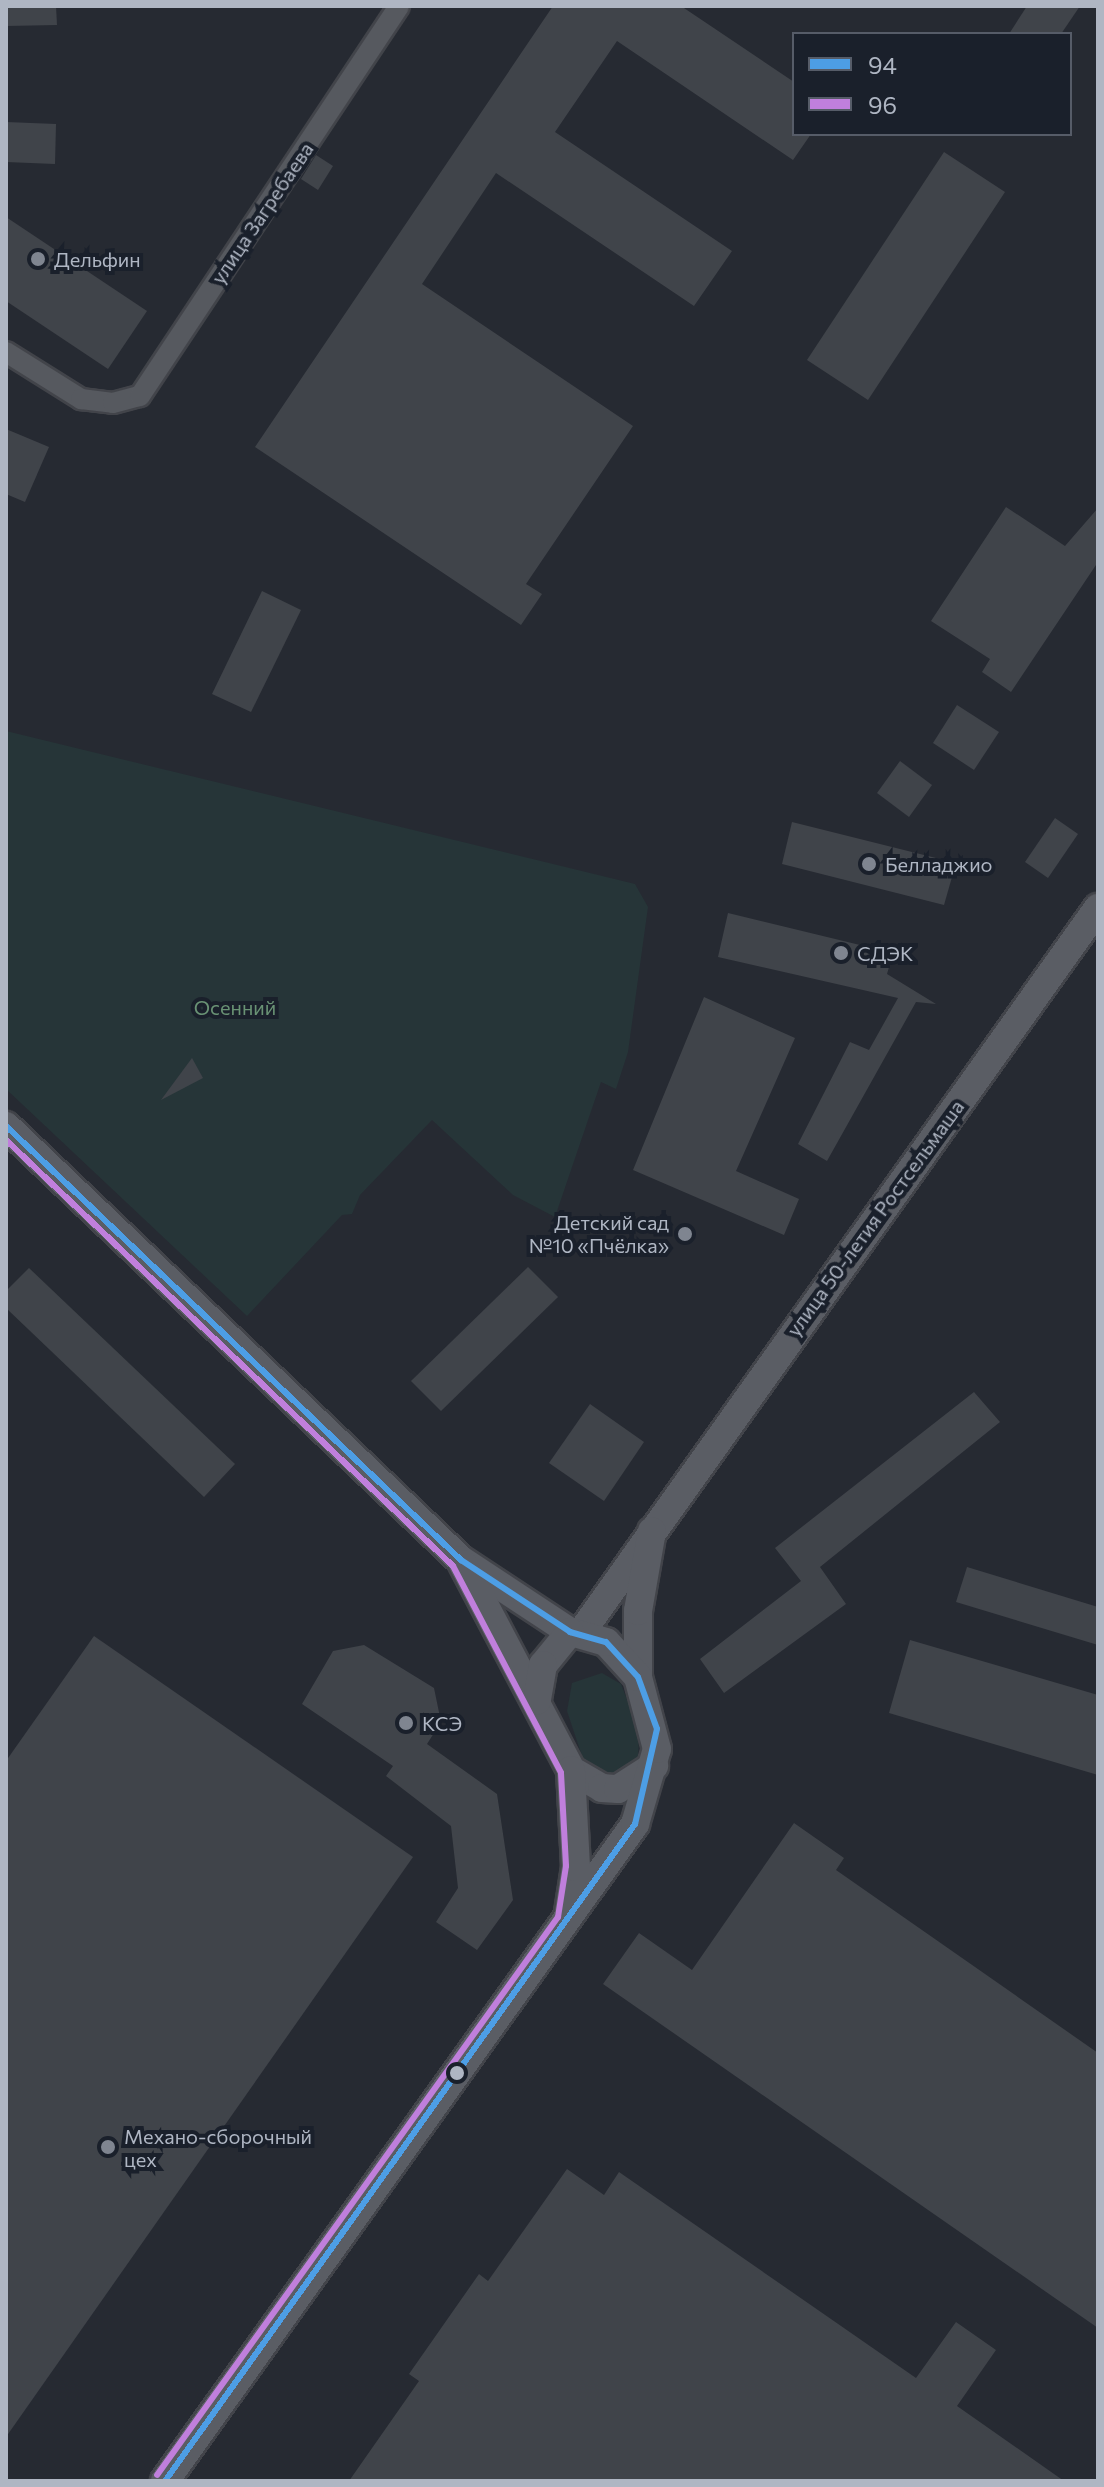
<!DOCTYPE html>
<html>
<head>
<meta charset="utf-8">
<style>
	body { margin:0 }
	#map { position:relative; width:1104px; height:2487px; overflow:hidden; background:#262a32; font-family:Commissioner,sans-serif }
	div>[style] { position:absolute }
	.green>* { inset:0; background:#263538 }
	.building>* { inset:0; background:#40444a }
	.roads { filter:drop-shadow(2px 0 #42444a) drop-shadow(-2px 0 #42444a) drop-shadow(0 2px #42444a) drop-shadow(0 -2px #42444a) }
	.street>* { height:20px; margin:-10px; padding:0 10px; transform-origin:10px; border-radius:10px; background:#56595f }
	.secondary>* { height:28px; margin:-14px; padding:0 14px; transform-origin:14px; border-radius:14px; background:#5a5d64 }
	.bus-1>* { height:6px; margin:-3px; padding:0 3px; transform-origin:3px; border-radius:3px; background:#4d9ee5 }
	.bus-2>* { height:6px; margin:-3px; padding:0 3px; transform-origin:3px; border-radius:3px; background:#c07fdc }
	.dots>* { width:22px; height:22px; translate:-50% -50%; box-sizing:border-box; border:4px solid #1a202b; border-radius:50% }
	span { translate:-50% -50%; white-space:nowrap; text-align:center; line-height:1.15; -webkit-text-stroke:8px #1a202b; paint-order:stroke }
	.street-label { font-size:20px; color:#afb6c3 }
	.poi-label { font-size:20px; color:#afb6c3 }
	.left { translate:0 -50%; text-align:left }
	.right { translate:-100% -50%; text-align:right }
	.park-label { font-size:20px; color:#699274 }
	.frame { position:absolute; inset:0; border:8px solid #afb6c3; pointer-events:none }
	.legend { position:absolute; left:792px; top:32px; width:280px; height:104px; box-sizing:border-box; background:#1a202b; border:2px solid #565c68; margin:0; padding:10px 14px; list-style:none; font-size:24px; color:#afb6c3 }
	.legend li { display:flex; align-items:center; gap:16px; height:40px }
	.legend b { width:40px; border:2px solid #565c68 }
</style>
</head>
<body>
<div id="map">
	<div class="green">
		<div style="clip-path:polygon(6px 731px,635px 884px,648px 907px,628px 1052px,616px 1089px,601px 1082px,555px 1217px,513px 1195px,432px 1120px,360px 1195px,352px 1214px,342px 1215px,247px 1316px,6px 1089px)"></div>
		<div style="clip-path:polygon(602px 1673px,621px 1684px,639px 1730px,638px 1763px,617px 1777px,584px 1762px,567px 1711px,572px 1683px)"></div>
	</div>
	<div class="building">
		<div style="clip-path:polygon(6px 6px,56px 6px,57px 25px,6px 26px)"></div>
		<div style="clip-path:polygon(553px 6px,681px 6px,794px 82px,794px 134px,811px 134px,793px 160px,617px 41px,555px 132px,732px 251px,694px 306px,496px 173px,422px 284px,633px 426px,526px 584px,542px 594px,521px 625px,255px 447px)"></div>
		<div style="clip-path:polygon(1027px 6px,1080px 6px,1061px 34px,1009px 34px)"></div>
		<div style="clip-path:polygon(6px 122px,56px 124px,55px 164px,6px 162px)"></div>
		<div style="clip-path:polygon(944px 152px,1005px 192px,868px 400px,807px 360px)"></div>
		<div style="clip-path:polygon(316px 155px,333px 166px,318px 190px,301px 179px)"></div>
		<div style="clip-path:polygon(6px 217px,147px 311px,108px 369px,6px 301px)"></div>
		<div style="clip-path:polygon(6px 429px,49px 447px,25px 502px,6px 494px)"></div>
		<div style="clip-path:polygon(1006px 507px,1065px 546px,1098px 508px,1098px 562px,1011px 692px,982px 672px,990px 659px,931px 621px)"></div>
		<div style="clip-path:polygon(262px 591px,301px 610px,251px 712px,212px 694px)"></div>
		<div style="clip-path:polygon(957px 705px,999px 732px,974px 770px,933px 743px)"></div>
		<div style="clip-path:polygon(900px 761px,932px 785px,909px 817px,877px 793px)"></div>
		<div style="clip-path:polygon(1055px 818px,1078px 834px,1048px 878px,1025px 862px)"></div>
		<div style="clip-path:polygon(792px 822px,956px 863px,944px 905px,782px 864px)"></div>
		<div style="clip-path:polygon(728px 913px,893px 953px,887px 974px,936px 1004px,916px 1002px,827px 1161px,798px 1144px,850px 1042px,869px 1050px,898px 998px,718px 957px)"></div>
		<div style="clip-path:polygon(704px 997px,795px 1038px,736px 1171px,799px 1199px,784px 1235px,633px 1170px)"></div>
		<div style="clip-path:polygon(192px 1058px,203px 1078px,161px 1100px)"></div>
		<div style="clip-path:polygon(528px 1267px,558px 1297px,441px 1411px,411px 1381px)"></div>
		<div style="clip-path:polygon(29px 1268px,235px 1464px,204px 1497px,6px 1308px,6px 1291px)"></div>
		<div style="clip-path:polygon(974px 1392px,1000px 1422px,820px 1567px,846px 1604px,724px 1693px,700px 1659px,801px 1581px,775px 1548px)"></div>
		<div style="clip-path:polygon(590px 1404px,644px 1442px,604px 1501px,549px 1463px)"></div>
		<div style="clip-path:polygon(967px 1567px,1098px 1607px,1098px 1645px,956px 1602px)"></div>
		<div style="clip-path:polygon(94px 1636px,413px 1857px,6px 2437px,6px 1761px)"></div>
		<div style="clip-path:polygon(910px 1640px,1098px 1695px,1098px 1775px,889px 1713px)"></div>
		<div style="clip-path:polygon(364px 1645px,434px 1688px,441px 1722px,427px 1744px,497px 1794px,513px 1900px,477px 1950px,436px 1922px,458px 1888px,451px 1826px,386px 1776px,393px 1766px,302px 1704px,333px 1651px)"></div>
		<div style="clip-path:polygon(794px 1823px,844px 1858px,836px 1870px,1098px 2053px,1098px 2328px,603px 1984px,639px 1933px,692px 1970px)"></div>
		<div style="clip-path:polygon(567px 2169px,604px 2195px,619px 2172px,916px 2378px,956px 2322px,996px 2350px,957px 2406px,1064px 2481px,349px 2481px,419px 2381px,409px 2374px,479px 2274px,488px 2281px)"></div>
	</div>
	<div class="roads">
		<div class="street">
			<div style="left:6px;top:352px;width:89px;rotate:32.1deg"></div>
			<div style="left:81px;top:399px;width:32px;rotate:7deg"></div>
			<div style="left:113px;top:403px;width:28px;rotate:-15deg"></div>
			<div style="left:140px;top:396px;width:468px;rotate:-56.4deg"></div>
		</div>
		<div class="secondary">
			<div style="left:6px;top:1126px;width:629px;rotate:43.65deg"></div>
			<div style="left:461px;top:1560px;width:131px;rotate:33.4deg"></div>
			<div style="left:463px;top:1564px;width:233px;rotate:62.3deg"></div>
			<div style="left:571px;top:1770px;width:36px;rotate:30deg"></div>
			<div style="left:602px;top:1788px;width:16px;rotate:4deg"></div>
			<div style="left:618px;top:1789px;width:43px;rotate:-32.6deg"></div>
			<div style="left:583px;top:1630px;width:887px;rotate:-54.5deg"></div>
			<div style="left:638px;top:1677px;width:66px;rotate:-90deg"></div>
			<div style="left:638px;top:1611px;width:81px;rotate:-80.1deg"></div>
			<div style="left:569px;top:1912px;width:46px;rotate:-81.2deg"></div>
			<div style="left:576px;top:1867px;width:97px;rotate:-93deg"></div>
			<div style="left:165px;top:2481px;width:808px;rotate:-54.42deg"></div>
			<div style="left:635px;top:1824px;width:78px;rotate:-73.7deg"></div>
			<div style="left:657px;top:1749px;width:74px;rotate:-104.8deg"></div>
			<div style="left:638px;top:1677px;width:47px;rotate:-132.4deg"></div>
			<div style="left:606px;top:1642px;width:37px;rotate:-164deg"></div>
			<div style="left:570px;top:1632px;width:43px;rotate:129.3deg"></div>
			<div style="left:543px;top:1665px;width:36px;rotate:100deg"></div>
		</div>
	</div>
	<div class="bus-1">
		<div style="left:6px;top:1126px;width:629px;rotate:43.65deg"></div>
		<div style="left:461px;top:1560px;width:131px;rotate:33.4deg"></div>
		<div style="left:570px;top:1632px;width:37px;rotate:16deg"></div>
		<div style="left:606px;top:1642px;width:47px;rotate:47.6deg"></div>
		<div style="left:638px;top:1677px;width:55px;rotate:69.9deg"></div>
		<div style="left:657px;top:1729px;width:98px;rotate:103deg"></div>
		<div style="left:635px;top:1824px;width:808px;rotate:125.58deg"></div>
	</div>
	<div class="bus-2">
		<div style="left:6px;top:1140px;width:617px;rotate:43.62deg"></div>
		<div style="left:453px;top:1566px;width:233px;rotate:62.4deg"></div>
		<div style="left:561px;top:1773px;width:93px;rotate:86.9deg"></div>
		<div style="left:566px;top:1866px;width:52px;rotate:98.9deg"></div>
		<div style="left:558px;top:1917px;width:687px;rotate:125.7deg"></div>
	</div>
	<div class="dots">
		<div style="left:38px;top:259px;background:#7f8590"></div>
		<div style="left:869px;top:864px;background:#7f8590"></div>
		<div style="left:841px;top:953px;background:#7f8590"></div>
		<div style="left:685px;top:1234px;background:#7f8590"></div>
		<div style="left:406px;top:1723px;background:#7f8590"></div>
		<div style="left:457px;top:2073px;background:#afb6c3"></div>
		<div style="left:108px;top:2147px;background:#7f8590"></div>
	</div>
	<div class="street-label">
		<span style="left:262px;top:213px;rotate:-56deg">улица Загребаева</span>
		<span style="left:875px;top:1218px;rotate:-54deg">улица 50-летия Ростсельмаша</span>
	</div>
	<div class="poi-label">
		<span class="left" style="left:54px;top:259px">Дельфин</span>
		<span class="left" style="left:885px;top:864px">Белладжио</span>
		<span class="left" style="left:857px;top:953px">СДЭК</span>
		<span class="right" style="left:669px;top:1234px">Детский сад<br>№10 «Пчёлка»</span>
		<span class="left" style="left:422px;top:1723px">КСЭ</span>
		<span class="left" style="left:124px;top:2148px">Механо-сборочный<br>цех</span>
	</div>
	<div class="park-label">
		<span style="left:235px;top:1007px">Осенний</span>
	</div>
	<div class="frame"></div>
	<ul class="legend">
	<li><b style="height:10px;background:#4d9ee5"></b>94</li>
	<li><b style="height:10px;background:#c07fdc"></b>96</li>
	</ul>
</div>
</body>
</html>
